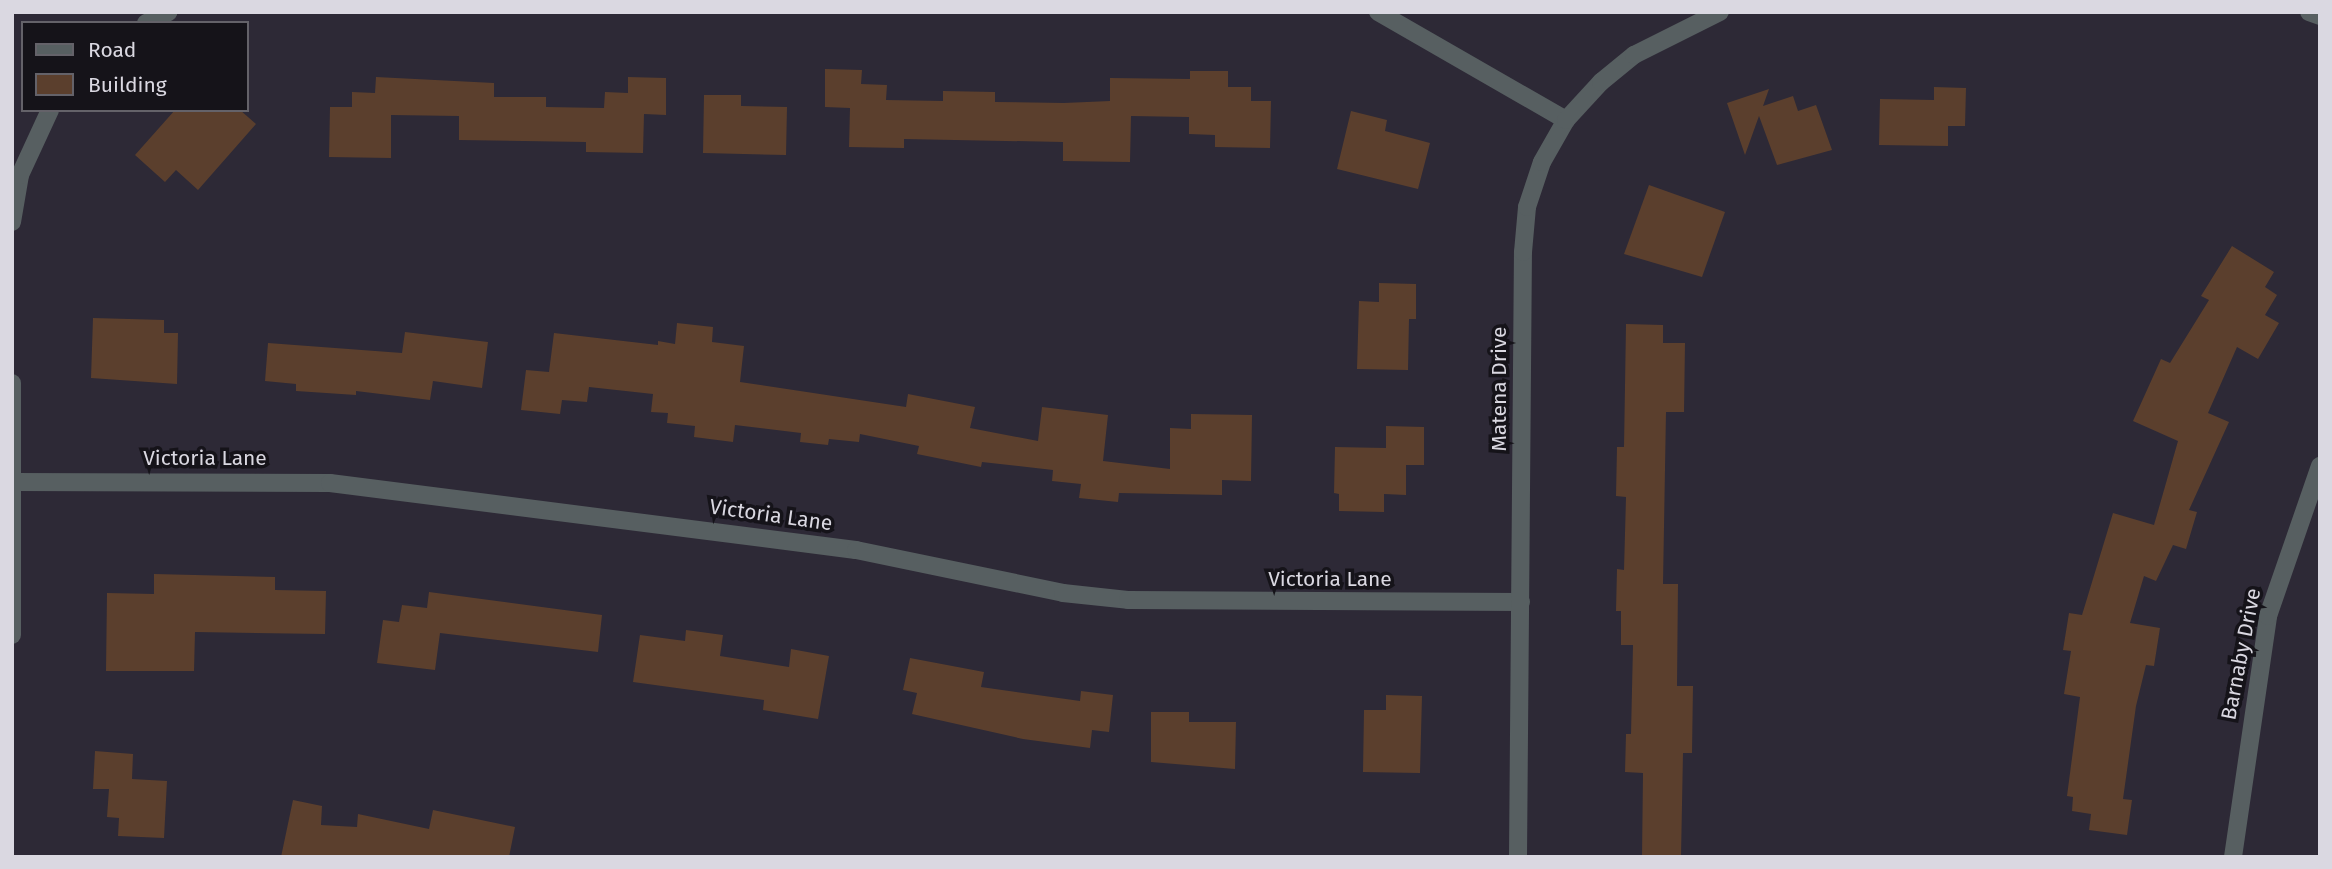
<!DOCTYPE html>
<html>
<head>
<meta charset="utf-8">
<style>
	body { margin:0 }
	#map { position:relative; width:2332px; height:869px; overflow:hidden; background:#2d2936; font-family:"Fira Sans",sans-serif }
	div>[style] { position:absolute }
	.building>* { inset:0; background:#5b3f2d }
	.minor>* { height:18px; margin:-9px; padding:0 9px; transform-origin:9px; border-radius:9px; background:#575f61 }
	span { translate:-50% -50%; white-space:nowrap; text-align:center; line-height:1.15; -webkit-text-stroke:7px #151319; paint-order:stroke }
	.street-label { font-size:21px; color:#dad8e1 }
	.frame { position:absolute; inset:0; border:14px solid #dad8e1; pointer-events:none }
	.legend { position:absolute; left:21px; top:21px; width:228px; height:91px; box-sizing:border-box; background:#151319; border:2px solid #646269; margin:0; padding:9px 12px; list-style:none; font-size:21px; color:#dad8e1 }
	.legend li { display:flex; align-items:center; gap:14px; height:35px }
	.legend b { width:35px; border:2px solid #646269 }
</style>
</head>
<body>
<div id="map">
	<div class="building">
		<div style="clip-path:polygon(825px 69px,862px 70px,861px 84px,887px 85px,886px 100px,943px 101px,943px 91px,995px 92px,995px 102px,1064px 103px,1110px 101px,1110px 78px,1190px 79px,1190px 71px,1228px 71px,1228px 87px,1251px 87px,1251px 101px,1271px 101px,1270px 148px,1215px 147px,1215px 135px,1189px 134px,1189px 117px,1131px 116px,1130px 162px,1063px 161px,1063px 142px,904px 139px,904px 148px,849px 147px,850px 108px,825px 107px)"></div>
		<div style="clip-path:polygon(376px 77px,494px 83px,494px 97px,546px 97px,546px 107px,604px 108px,605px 92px,628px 93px,628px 77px,666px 78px,666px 115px,644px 114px,643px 153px,586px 152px,586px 142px,459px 140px,459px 116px,391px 115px,391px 158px,329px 157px,330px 107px,352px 107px,352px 92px,375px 93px)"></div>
		<div style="clip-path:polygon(1934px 87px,1966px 88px,1965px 126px,1948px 126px,1948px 146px,1879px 145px,1880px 99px,1934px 100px)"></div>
		<div style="clip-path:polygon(1769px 89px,1763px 106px,1793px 96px,1798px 111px,1816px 105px,1832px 150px,1777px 165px,1759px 116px,1745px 155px,1727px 103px)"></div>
		<div style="clip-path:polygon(704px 95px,741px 95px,741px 106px,787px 107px,786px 155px,703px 153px)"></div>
		<div style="clip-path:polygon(175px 110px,240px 110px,256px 124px,198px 190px,176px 170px,165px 182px,135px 155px)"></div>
		<div style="clip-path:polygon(1351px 111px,1387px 120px,1385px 131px,1430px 143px,1418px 189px,1337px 169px)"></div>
		<div style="clip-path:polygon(1649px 185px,1725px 212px,1702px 277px,1624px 254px)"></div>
		<div style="clip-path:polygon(2232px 246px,2274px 272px,2265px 287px,2277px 295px,2265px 315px,2279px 323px,2258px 359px,2237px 347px,2208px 413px,2229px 422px,2189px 510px,2197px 512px,2186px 549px,2173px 545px,2156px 581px,2144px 576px,2130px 623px,2160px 628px,2154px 666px,2146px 665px,2136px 706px,2123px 799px,2132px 800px,2127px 835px,2089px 830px,2091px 814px,2072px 811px,2073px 797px,2067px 796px,2080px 697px,2064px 694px,2071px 651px,2063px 650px,2069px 613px,2082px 615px,2113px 513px,2154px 525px,2178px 441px,2133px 421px,2161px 359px,2170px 363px,2209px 300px,2201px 296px)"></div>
		<div style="clip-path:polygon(1379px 283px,1416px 284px,1416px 319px,1409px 319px,1408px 370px,1357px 369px,1359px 301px,1379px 302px)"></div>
		<div style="clip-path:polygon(93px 318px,164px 320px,164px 333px,178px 333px,177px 384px,91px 378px)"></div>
		<div style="clip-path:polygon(677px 323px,713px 327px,712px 342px,744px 346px,740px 382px,906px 407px,908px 394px,975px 407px,970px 428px,1038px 441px,1042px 407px,1108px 415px,1103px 461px,1170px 469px,1170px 428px,1191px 429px,1191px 414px,1252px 415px,1251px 481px,1222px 480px,1222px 495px,1119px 493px,1118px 502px,1079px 498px,1081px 484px,1052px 481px,1053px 470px,982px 462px,981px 467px,917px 454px,919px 446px,860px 434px,859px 442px,829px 439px,828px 445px,800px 442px,801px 433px,735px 425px,733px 442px,694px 437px,695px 426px,667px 423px,668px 413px,651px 412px,653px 394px,589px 387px,587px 402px,562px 400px,560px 414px,521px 410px,526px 370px,549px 372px,554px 333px,658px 345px,658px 341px,675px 344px)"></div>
		<div style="clip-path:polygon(1626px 324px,1663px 325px,1663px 343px,1685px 343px,1684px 412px,1666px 412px,1663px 584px,1678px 584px,1677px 686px,1693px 686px,1692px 753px,1683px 753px,1681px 857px,1642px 857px,1643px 773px,1625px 772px,1626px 734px,1631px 734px,1633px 645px,1621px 645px,1621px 611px,1616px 611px,1617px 569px,1624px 570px,1626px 497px,1616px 496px,1617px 447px,1624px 447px)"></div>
		<div style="clip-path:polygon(405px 332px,488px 342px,482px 388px,433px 381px,430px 400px,356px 391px,356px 395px,296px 391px,296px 384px,265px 381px,268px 343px,402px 353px)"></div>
		<div style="clip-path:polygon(1386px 426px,1424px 427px,1424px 465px,1406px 465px,1406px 495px,1384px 494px,1384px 512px,1339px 511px,1339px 494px,1334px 493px,1335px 447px,1386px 448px)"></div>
		<div style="clip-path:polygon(154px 574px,275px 577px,275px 590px,326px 591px,325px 634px,195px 632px,194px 671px,106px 671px,107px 593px,154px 594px)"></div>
		<div style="clip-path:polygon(429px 592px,602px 615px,598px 652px,440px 633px,435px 670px,377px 663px,383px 620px,399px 622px,402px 605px,427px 608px)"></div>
		<div style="clip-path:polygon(686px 630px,723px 635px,720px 656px,789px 667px,791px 649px,829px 656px,818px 719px,763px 710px,764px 700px,633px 682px,640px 635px,685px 641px)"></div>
		<div style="clip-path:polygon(910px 658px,984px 672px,981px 687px,1080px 701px,1081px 691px,1113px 695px,1109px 732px,1092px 730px,1090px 748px,1023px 739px,912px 714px,917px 693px,903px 690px)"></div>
		<div style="clip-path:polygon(1386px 695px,1422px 696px,1420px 773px,1363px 772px,1364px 710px,1386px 710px)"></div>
		<div style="clip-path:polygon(1151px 712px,1189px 712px,1189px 722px,1236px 722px,1235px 769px,1151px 762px)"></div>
		<div style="clip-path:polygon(95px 751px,133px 754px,132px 779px,167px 781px,164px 838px,118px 836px,119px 818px,107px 817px,109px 789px,93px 789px)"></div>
		<div style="clip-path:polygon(293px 800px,322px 806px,321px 825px,357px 827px,358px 814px,429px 829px,433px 810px,515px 827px,509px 857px,281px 857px)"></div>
	</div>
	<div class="minor">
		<div style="left:1378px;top:12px;width:217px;rotate:29.9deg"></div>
		<div style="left:2309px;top:12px;width:12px;rotate:20deg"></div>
		<div style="left:146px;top:23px;width:25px;rotate:-26deg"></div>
		<div style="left:12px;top:222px;width:48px;rotate:-80.3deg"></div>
		<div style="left:20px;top:175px;width:72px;rotate:-65.2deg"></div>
		<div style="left:12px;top:383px;width:252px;rotate:90deg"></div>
		<div style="left:13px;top:482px;width:317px;rotate:0.2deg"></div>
		<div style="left:330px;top:483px;width:530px;rotate:7.26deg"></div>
		<div style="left:856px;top:550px;width:211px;rotate:11.7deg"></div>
		<div style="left:1063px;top:593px;width:65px;rotate:6.1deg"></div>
		<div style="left:1128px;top:600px;width:393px;rotate:0.3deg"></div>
		<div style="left:1518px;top:857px;width:605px;rotate:-89.53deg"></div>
		<div style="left:1523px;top:252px;width:45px;rotate:-84.9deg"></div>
		<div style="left:1527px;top:207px;width:47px;rotate:-71.6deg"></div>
		<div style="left:1542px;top:162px;width:48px;rotate:-60.3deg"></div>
		<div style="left:1566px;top:120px;width:52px;rotate:-47.4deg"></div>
		<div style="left:1601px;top:82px;width:43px;rotate:-39.3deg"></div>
		<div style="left:1634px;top:55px;width:96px;rotate:-26.6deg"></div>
		<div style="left:2233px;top:857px;width:244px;rotate:-81.7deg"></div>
		<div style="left:2268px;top:616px;width:159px;rotate:-70.9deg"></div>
	</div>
	<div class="street-label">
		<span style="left:1499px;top:389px;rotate:-90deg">Matena Drive</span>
		<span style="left:205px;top:458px">Victoria Lane</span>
		<span style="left:771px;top:515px;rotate:8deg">Victoria Lane</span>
		<span style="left:1330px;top:579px">Victoria Lane</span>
		<span style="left:2241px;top:654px;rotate:-79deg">Barnaby Drive</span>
	</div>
	<div class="frame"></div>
	<ul class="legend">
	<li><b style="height:9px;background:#575f61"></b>Road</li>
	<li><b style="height:19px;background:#5b3f2d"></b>Building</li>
	</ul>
</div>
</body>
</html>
